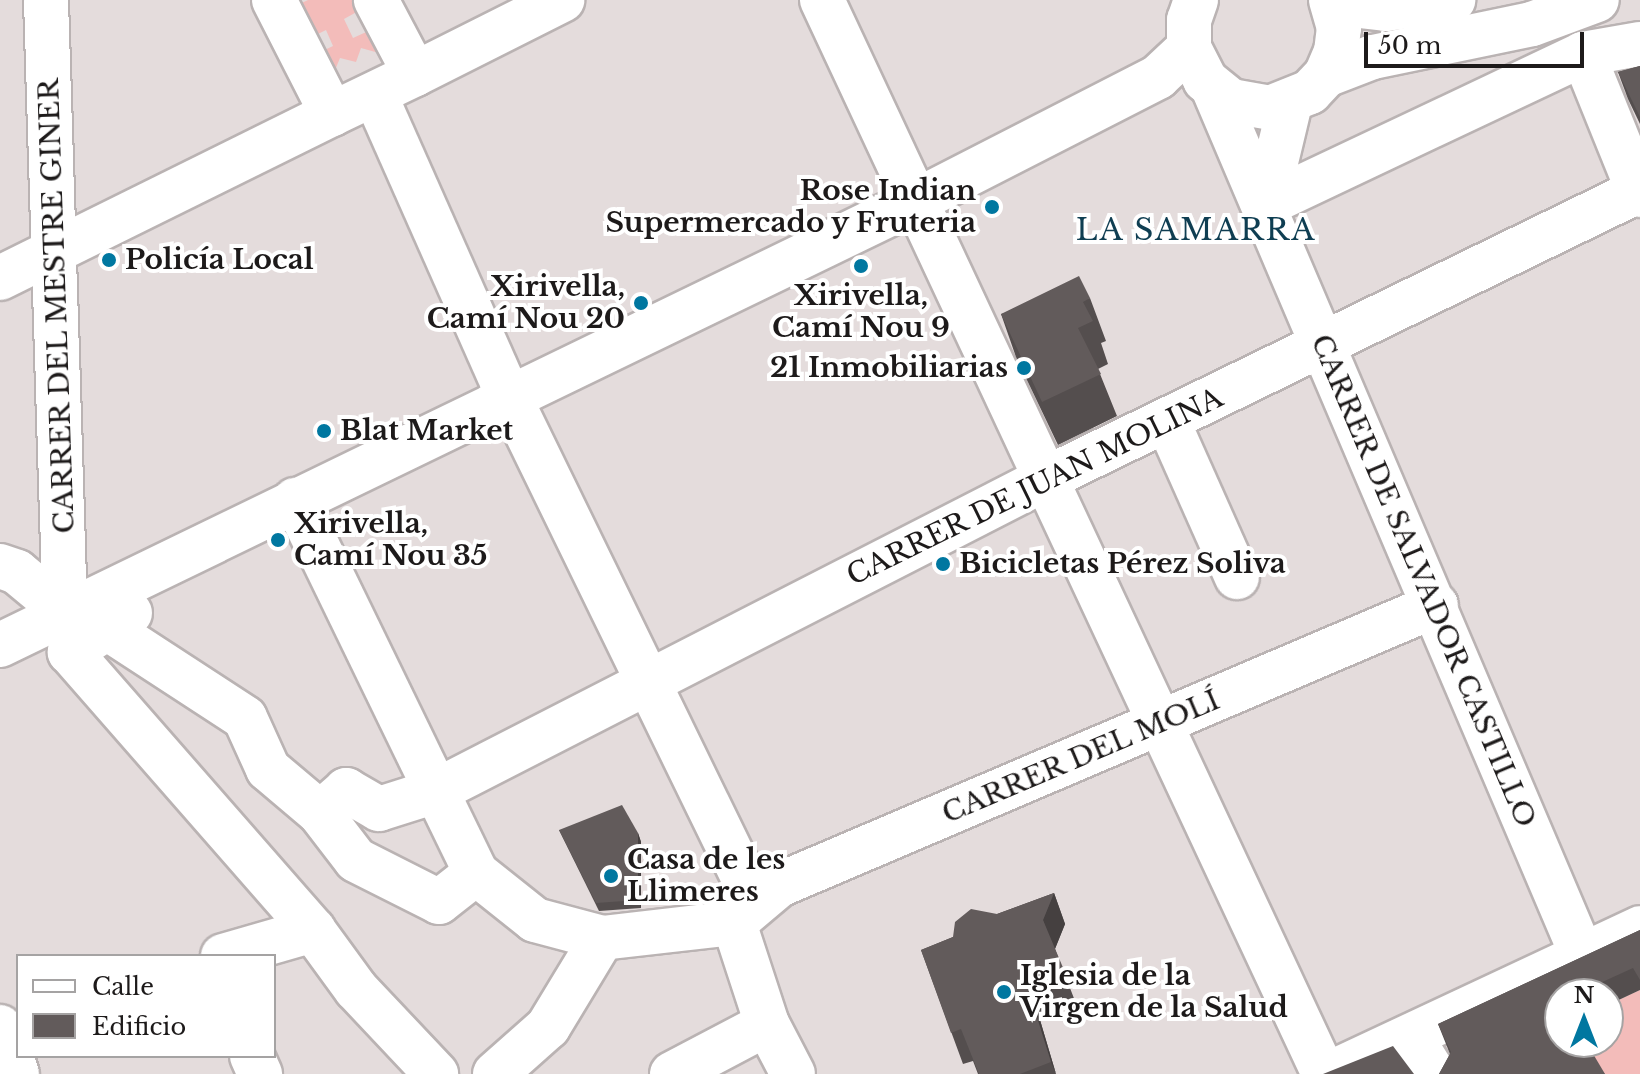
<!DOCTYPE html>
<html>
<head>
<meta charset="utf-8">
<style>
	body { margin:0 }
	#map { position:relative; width:1640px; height:1074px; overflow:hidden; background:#e4dcdc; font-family:"Libre Baskerville",serif }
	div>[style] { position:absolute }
	.green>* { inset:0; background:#f3bcba }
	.roads { filter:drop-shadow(2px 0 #bab3b3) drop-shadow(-2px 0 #bab3b3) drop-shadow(0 2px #bab3b3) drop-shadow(0 -2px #bab3b3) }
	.minor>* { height:44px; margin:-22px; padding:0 22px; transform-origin:22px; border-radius:22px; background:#fff }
	.highway>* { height:44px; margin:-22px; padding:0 22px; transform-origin:22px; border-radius:22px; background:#fff }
	.wall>* { inset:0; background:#544e4e }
	.shaded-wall>* { inset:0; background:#454040 }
	.building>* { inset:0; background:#625b5b }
	.dots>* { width:22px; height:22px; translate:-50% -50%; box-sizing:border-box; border:4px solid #fff; border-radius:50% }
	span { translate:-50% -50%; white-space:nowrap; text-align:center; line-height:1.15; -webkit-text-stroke:8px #fff; paint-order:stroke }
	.poi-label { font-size:28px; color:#1d1a1a; font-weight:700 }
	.right { translate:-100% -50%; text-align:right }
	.left { translate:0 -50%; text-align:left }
	.street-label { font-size:28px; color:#1d1a1a }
	.neighbourhood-label { font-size:30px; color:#0f3e52; letter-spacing:2px }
	.legend { position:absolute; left:16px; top:954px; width:260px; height:104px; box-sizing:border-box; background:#fff; border:2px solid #a5a3a3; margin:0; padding:10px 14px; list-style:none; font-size:24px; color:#1d1a1a }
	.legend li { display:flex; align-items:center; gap:16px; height:40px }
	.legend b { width:40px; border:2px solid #a5a3a3 }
	.north { position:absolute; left:1544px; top:978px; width:80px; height:80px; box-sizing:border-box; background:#fff; border:2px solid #a5a3a3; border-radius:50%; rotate:0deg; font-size:22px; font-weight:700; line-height:32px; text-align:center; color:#1d1a1a }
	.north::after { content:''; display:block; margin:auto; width:28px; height:36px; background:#0077a0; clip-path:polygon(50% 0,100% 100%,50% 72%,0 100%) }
	.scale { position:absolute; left:1364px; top:32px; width:220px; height:36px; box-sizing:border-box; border:4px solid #1d1a1a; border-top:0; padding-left:10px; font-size:24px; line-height:28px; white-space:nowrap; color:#1d1a1a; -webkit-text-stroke:6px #fff; paint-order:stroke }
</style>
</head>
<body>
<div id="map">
	<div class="green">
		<div style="clip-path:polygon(308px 0,357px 0,362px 9px,344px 19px,353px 38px,375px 28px,382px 44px,379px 53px,361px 48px,356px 62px,340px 58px,333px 75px,312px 56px,333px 46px,326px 30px,304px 41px,289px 9px)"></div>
		<div style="clip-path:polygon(1640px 990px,1640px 1074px,1600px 1074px,1582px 1042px,1608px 1042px,1608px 1005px)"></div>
	</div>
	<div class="roads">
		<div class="minor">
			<div style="left:46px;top:0;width:612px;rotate:88.22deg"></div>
			<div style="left:274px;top:0;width:128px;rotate:63deg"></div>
			<div style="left:332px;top:114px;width:92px;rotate:-25.7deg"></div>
			<div style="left:415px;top:74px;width:84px;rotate:-117.8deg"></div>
			<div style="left:822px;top:0;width:1186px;rotate:64.95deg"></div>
			<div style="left:1196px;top:0;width:21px;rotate:109deg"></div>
			<div style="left:1189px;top:20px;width:28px;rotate:90deg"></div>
			<div style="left:1189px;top:48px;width:36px;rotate:63deg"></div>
			<div style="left:1205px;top:80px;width:33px;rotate:39deg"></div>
			<div style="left:1231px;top:101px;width:40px;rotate:10deg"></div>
			<div style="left:1270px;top:108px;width:43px;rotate:-21.8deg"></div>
			<div style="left:1310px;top:92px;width:23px;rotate:-47deg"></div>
			<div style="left:1326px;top:75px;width:25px;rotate:-67deg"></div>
			<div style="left:1336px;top:52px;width:24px;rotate:-83deg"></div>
			<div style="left:1339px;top:28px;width:29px;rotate:-106deg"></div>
			<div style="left:1333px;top:3px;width:53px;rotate:6.5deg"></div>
			<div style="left:1386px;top:9px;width:68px;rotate:-7.7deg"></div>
			<div style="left:1583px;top:54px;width:152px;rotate:68deg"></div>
			<div style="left:415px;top:74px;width:165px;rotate:-26.7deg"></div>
			<div style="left:1214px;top:90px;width:942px;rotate:66.95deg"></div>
			<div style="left:375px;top:95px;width:314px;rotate:66.1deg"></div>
			<div style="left:502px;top:382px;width:553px;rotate:64.04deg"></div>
			<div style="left:744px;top:879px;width:45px;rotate:102.8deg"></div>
			<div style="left:1266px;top:204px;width:351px;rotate:-25.3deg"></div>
			<div style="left:1583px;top:54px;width:58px;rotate:-10deg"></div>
			<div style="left:1266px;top:204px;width:104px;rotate:-76.6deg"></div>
			<div style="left:0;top:278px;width:370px;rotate:-26.3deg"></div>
			<div style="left:1167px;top:420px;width:172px;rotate:66deg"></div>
			<div style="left:295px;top:500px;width:415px;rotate:64.1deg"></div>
			<div style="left:476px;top:873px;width:75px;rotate:38.5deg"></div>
			<div style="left:535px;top:920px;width:69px;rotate:15deg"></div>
			<div style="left:602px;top:938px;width:133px;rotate:-6.5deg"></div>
			<div style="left:0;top:566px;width:18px;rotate:19deg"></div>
			<div style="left:17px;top:572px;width:62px;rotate:39.8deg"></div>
			<div style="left:130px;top:613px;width:72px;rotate:147deg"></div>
			<div style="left:70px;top:652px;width:369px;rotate:48.8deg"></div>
			<div style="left:313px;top:930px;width:73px;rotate:53.9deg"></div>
			<div style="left:356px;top:989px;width:117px;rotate:46.7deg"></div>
			<div style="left:104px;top:626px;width:168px;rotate:33.1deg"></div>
			<div style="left:245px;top:718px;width:56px;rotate:65.7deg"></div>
			<div style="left:268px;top:769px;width:68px;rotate:40.2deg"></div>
			<div style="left:320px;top:813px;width:35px;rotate:-41deg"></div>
			<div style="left:346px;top:790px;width:38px;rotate:30deg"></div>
			<div style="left:379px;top:809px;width:60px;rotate:-17.5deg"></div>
			<div style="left:436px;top:791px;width:684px;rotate:-27.13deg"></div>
			<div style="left:1045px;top:479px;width:659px;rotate:-25.9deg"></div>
			<div style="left:0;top:645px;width:1016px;rotate:-25.86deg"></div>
			<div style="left:914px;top:202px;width:274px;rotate:-27.1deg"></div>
			<div style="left:1158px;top:77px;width:42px;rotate:-43.1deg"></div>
			<div style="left:320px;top:813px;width:59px;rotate:52.5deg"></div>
			<div style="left:356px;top:860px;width:93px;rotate:26.8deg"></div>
			<div style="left:439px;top:902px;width:47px;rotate:-38.1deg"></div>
			<div style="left:734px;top:923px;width:59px;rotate:-40.2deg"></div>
			<div style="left:779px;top:885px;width:714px;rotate:-23.08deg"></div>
			<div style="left:734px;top:923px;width:106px;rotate:71.9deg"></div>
			<div style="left:767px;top:1024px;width:56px;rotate:62.5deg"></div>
			<div style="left:223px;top:956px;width:94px;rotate:-16.1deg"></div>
			<div style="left:0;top:1027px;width:50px;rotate:70.1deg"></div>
			<div style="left:1411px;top:1037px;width:44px;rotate:58.1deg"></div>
			<div style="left:252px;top:1056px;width:20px;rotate:66deg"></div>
			<div style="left:1331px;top:1073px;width:341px;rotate:-25.1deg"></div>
			<div style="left:495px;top:1074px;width:71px;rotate:-41.6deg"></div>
			<div style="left:548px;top:1027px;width:104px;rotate:-58.8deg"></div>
			<div style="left:672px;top:1074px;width:107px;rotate:-27.8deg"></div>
		</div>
		<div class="highway">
			<div style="left:1326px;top:75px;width:50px;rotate:-21deg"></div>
			<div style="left:1373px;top:57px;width:162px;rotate:-11.7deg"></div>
			<div style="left:1532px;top:24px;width:69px;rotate:-20.3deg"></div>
		</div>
	</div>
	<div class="wall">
		<div style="clip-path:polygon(1640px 66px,1640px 124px,1628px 99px,1618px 72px)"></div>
		<div style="clip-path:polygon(1090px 298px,1106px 341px,1101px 343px,1108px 364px,1098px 369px,1117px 416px,1058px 445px,1016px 357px,1001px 314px)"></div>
		<div style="clip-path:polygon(559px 830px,638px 833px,641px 842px,641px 908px,599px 911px)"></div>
		<div style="clip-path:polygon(1054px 893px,1065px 924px,1055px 949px,1075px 1001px,1056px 1002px,1058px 1016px,1040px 1020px,1056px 1074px,978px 1074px,973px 1061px,963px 1064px,921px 950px,953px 937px,997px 914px)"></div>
		<div style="clip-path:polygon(1640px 930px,1640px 990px,1608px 1005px,1608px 994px,1560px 994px,1560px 1042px,1605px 1074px,1414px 1074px,1439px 1074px,1450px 1054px,1438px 1024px)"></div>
	</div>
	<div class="shaded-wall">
		<div style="clip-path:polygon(638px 833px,641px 842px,641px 908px,638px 900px)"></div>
		<div style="clip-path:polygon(1054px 893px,1065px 924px,1054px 951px,1043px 920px)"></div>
		<div style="clip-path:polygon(1045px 971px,1056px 1002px,1058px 1016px,1046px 984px)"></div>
		<div style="clip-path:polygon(1028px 989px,1040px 1020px,1056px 1074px,1051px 1062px)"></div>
	</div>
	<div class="building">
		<div style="clip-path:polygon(1640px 66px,1640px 117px,1618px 72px)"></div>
		<div style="clip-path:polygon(1079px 276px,1090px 298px,1083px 302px,1093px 321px,1078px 328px,1101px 374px,1042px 402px,1001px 314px)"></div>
		<div style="clip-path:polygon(622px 805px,638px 833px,638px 900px,596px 903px,559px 830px)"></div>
		<div style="clip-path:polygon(1054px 893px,1043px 920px,1064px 970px,1045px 971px,1046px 984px,1028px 989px,1051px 1062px,1020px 1074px,979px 1074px,961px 1029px,951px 1033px,921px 950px,953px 937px,955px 922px,971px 909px,997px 914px)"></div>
		<div style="clip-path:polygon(1640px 930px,1640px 980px,1633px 968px,1576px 994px,1560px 994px,1560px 1042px,1586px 1042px,1605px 1074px,1323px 1074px,1393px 1046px,1414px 1074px,1439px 1074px,1451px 1052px,1438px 1024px)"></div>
	</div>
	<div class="dots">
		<div style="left:992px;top:207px;background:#0077a0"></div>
		<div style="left:109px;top:260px;background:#0077a0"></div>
		<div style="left:861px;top:266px;background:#0077a0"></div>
		<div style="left:641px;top:303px;background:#0077a0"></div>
		<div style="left:1024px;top:368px;background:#0077a0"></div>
		<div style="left:324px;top:431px;background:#0077a0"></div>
		<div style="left:278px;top:540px;background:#0077a0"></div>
		<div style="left:943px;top:564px;background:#0077a0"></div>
		<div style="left:611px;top:876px;background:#0077a0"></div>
		<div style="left:1004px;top:992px;background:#0077a0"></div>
	</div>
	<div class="poi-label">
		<span class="right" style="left:976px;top:207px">Rose Indian<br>Supermercado y Fruteria</span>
		<span class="left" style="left:125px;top:260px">Policía Local</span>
		<span class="right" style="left:625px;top:303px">Xirivella,<br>Camí Nou 20</span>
		<span style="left:861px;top:312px">Xirivella,<br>Camí Nou 9</span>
		<span class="right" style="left:1008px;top:368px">21 Inmobiliarias</span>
		<span class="left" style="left:340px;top:431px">Blat Market</span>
		<span class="left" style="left:294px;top:540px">Xirivella,<br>Camí Nou 35</span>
		<span class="left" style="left:959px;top:564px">Bicicletas Pérez Soliva</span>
		<span class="left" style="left:627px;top:876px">Casa de les<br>Llimeres</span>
		<span class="left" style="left:1020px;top:992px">Iglesia de la<br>Virgen de la Salud</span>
	</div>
	<div class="street-label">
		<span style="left:57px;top:306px;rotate:-92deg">CARRER DEL MESTRE GINER</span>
		<span style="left:1035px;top:487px;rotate:-26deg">CARRER DE JUAN MOLINA</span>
		<span style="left:1423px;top:581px;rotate:67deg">CARRER DE SALVADOR CASTILLO</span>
		<span style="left:1081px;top:757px;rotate:-23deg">CARRER DEL MOLÍ</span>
	</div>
	<div class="neighbourhood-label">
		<span style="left:1196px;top:230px">LA SAMARRA</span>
	</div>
	<ul class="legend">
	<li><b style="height:10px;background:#fff"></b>Calle</li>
	<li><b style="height:22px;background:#625b5b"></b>Edificio</li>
	</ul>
	<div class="north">N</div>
	<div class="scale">50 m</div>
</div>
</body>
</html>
